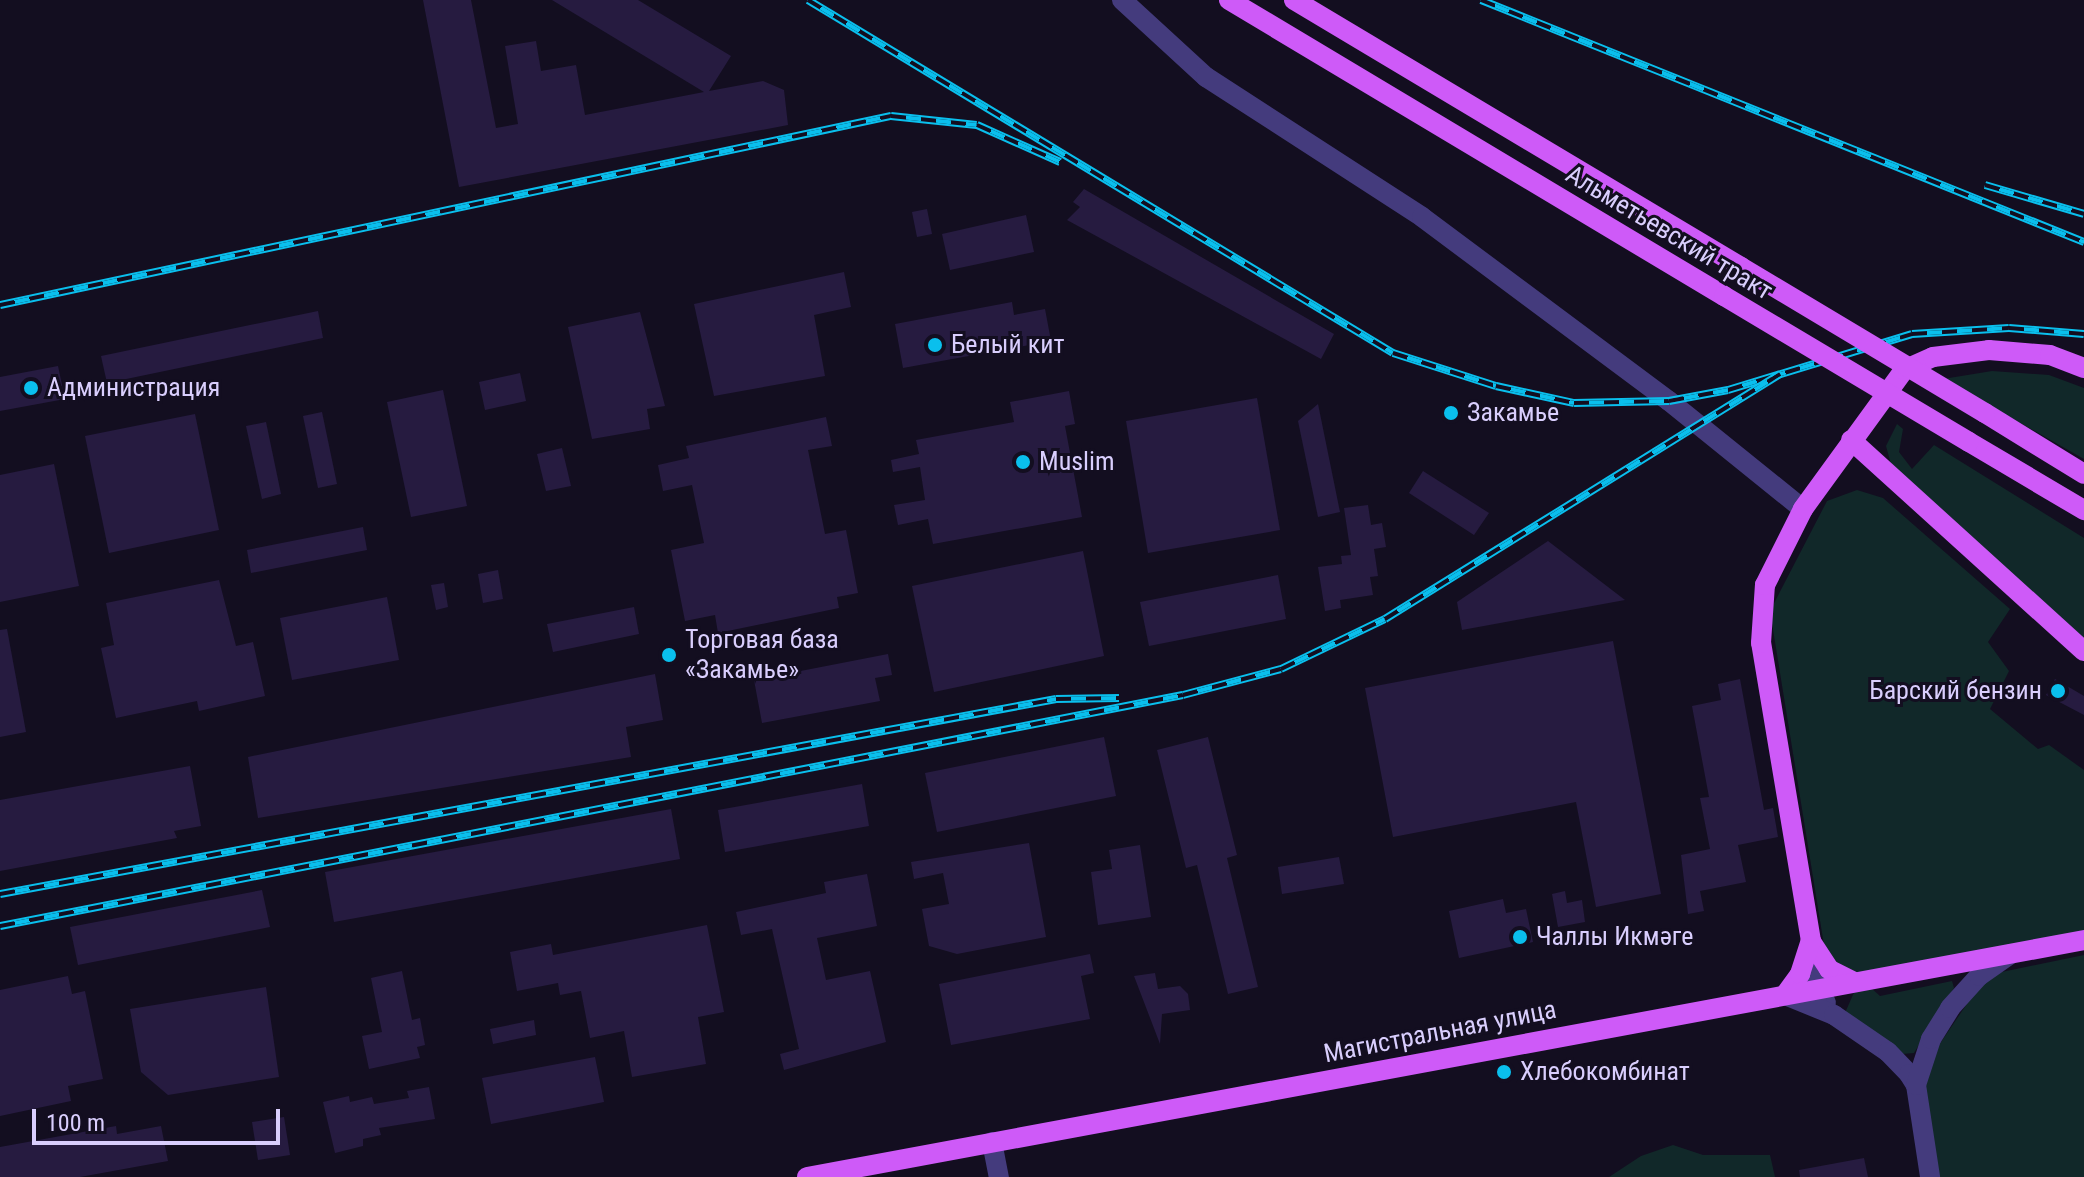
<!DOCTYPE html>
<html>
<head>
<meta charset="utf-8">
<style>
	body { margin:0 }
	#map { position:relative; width:2084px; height:1177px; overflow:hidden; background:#130e20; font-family:"Roboto Condensed",sans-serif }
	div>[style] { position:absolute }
	.green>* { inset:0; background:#112829 }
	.building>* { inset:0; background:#261b40 }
	.minor>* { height:20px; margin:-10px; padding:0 10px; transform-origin:10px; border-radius:10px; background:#443b7d }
	.major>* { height:20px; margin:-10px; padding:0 10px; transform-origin:10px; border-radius:10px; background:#ce5af8 }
	.rail>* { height:8px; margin-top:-4px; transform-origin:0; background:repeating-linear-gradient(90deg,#130e20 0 15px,#0abfed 0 30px); box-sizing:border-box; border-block:2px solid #0abfed }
	.major-bridge>* { height:20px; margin:-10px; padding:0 10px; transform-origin:10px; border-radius:10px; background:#ce5af8 }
	.dots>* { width:22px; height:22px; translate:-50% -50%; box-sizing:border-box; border:4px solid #130e20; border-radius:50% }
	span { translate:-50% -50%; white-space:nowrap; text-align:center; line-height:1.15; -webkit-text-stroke:6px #130e20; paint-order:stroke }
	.street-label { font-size:26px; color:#d9cefd }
	.poi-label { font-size:26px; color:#d9cefd }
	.left { translate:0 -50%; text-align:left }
	.right { translate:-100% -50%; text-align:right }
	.scale { position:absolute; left:32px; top:1109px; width:248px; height:36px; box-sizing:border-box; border:4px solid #d9cefd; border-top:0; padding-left:10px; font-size:24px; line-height:28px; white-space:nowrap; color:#d9cefd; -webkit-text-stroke:6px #130e20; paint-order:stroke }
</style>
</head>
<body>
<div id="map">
	<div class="green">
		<div style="clip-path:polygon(1992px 371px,2049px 375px,2084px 388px,2084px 459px,1943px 379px)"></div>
		<div style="clip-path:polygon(1897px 424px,1903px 429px,1899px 452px,1912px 469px,1934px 445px,2084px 538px,2084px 642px,1892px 468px,1886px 446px)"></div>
		<div style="clip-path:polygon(1857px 490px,1883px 498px,2010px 609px,1988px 642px,2009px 671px,1990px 709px,2038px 749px,2049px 745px,2084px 770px,2084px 932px,1861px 975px,1841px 970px,1824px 945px,1770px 611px,1827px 501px)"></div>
		<div style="clip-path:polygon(2084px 955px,2084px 1177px,1938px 1177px,1921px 1079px,1924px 1067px,1975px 992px,1997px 973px)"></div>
		<div style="clip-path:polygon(1952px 981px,1954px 988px,1914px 1053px,1902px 1054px,1845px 1013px,1855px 990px,1870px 987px,1880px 996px)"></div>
		<div style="clip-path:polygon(1673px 1145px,1703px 1155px,1770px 1155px,1775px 1177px,1609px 1177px,1641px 1156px)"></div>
	</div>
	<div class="building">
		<div style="clip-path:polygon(423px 0,471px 0,496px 128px,518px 124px,505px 46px,536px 41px,541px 71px,576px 65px,585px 115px,704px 92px,552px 0,638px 0,731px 56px,709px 91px,763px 81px,784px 90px,788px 125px,459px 187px)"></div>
		<div style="clip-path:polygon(1084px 189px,1334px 334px,1321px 359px,1067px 220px,1080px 207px,1073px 202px)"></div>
		<div style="clip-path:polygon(927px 209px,932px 234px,917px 237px,912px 212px)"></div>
		<div style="clip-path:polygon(1026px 215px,1034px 252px,950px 270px,942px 234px)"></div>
		<div style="clip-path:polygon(844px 272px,851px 307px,814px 315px,825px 376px,714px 396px,694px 304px)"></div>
		<div style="clip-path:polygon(1012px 302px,1014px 315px,1045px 309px,1051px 341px,903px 368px,895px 324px)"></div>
		<div style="clip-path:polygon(318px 311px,323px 338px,107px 383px,101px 356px)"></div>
		<div style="clip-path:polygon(640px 312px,665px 406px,647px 409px,650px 429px,592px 439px,568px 327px)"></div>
		<div style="clip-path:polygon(58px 366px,65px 399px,0 411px,0 377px)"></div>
		<div style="clip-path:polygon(520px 373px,526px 401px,485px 410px,479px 382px)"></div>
		<div style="clip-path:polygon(443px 390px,467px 506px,411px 517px,387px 402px)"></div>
		<div style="clip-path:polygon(1069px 391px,1075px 424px,1065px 426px,1082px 517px,933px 544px,928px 519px,898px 525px,894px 505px,925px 500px,920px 467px,893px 472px,891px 460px,919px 454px,916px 440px,1014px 422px,1010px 402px)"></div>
		<div style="clip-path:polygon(1257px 398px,1280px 530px,1148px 553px,1126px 421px)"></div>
		<div style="clip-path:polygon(1318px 404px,1340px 512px,1318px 517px,1298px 421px)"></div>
		<div style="clip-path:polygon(322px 412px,337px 484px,318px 488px,303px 416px)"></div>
		<div style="clip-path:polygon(195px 414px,219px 530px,109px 553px,85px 436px)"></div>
		<div style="clip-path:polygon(826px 417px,832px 446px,808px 450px,825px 534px,846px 530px,858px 593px,837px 597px,839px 608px,718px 633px,715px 615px,685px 621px,671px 550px,704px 543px,692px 485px,663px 491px,658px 465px,689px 458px,686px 446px)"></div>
		<div style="clip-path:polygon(266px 422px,281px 494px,262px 499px,246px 426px)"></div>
		<div style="clip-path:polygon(562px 448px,571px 486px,546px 491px,537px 454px)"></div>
		<div style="clip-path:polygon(54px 464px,79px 586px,0 602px,0 475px)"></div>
		<div style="clip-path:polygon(1423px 471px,1489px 513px,1474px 535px,1409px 493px)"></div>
		<div style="clip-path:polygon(1368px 505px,1371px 525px,1382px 523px,1386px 547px,1374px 549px,1378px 576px,1370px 577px,1373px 595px,1340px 600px,1341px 608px,1325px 611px,1318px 567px,1342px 564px,1341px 556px,1351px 555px,1344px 508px)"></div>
		<div style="clip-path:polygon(363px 527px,367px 550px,251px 573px,247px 550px)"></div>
		<div style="clip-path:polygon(1548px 541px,1625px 600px,1462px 630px,1457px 602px)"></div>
		<div style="clip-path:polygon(1083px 551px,1104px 656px,934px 692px,912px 586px)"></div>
		<div style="clip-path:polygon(498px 570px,503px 599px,483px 603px,478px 574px)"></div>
		<div style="clip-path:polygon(1278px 575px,1286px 619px,1149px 646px,1140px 602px)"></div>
		<div style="clip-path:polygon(219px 580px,236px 646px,253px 642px,265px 696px,199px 711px,197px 701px,116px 718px,101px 648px,114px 645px,106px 603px)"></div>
		<div style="clip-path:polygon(444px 583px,448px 607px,436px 610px,431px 585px)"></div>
		<div style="clip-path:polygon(387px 597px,399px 660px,292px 680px,280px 618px)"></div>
		<div style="clip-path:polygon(634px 607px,639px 634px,553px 652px,547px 624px)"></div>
		<div style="clip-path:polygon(7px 629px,26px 732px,0 737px,0 630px)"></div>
		<div style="clip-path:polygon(1613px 641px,1661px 894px,1596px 907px,1576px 802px,1393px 837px,1365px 688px)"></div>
		<div style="clip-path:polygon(888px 654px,892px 675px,875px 678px,880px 701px,762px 723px,754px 680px)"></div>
		<div style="clip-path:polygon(655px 674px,663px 720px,626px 727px,631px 757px,258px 818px,248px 757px)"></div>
		<div style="clip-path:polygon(1740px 679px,1764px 810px,1773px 808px,1778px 837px,1738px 845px,1746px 882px,1700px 891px,1704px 911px,1688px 914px,1681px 855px,1710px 849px,1700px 798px,1709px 797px,1692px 706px,1721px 700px,1718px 684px)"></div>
		<div style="clip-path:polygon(2055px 679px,2084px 696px,2084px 715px,2046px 695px)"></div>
		<div style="clip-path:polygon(1104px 737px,1116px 796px,937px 832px,925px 773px)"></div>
		<div style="clip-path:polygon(1208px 737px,1237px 855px,1227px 858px,1258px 987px,1228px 994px,1197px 865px,1186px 868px,1157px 750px)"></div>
		<div style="clip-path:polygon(190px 766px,201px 826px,174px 831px,177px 838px,0 871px,0 800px)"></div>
		<div style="clip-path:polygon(862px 784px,869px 826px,725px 852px,718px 810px)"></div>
		<div style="clip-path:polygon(671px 809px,680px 859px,334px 922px,325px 872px)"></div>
		<div style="clip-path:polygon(1029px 843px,1046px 937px,957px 954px,929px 946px,922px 909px,949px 904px,943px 873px,914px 879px,911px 862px)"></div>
		<div style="clip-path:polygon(1140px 845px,1151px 917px,1098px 925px,1091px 872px,1112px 869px,1109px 850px)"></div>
		<div style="clip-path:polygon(1339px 857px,1344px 884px,1282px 894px,1278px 867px)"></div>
		<div style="clip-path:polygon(867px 874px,877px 926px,817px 938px,826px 980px,870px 971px,886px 1042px,784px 1070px,780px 1054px,799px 1049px,772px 929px,741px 935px,736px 912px,826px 893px,824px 882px)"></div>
		<div style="clip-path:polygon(262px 890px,270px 927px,78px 965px,70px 927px)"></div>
		<div style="clip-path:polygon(1565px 891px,1567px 903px,1582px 900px,1585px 922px,1558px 927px,1552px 894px)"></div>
		<div style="clip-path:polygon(1503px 899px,1506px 913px,1526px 909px,1533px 942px,1459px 958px,1449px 911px)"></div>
		<div style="clip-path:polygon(707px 925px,724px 1012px,698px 1017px,706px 1064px,632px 1077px,624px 1031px,590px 1038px,581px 991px,560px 995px,558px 983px,517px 991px,510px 952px,551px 944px,553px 955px)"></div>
		<div style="clip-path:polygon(1090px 954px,1094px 973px,1081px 976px,1090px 1019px,951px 1045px,939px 984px)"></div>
		<div style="clip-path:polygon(402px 971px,412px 1020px,420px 1018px,425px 1045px,417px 1047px,420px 1058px,369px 1069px,362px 1036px,382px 1032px,371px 978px)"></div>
		<div style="clip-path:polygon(1155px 973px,1158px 989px,1180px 986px,1188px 994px,1190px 1010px,1162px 1014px,1160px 1044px,1134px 976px)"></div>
		<div style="clip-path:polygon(68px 976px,72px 994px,85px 991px,103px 1079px,68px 1086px,71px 1101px,0 1116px,0 990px)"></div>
		<div style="clip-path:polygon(266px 987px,279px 1077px,168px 1095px,141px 1072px,130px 1009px)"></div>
		<div style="clip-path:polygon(534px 1020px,536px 1035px,493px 1044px,490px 1029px)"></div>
		<div style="clip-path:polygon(595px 1057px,604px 1102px,491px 1124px,482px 1078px)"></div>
		<div style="clip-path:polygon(429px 1087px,435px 1119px,379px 1128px,381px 1135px,363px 1139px,363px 1146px,335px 1153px,323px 1102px,349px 1096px,350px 1102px,372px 1097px,374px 1104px,409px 1098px,407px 1091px)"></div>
		<div style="clip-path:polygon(284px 1117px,290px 1155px,258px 1160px,252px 1122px)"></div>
		<div style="clip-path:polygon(116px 1126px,117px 1134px,161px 1126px,168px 1161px,80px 1177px,0 1177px,0 1147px)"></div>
		<div style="clip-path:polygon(1864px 1158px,1868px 1177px,1800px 1177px,1799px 1170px)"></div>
	</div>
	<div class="minor">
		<div style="left:1122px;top:0;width:114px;rotate:42.5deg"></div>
		<div style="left:1206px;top:77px;width:257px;rotate:32.9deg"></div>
		<div style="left:1422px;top:217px;width:308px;rotate:36.7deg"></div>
		<div style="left:1669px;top:401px;width:172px;rotate:38.9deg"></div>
		<div style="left:1811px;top:941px;width:49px;rotate:81.7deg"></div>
		<div style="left:1818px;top:989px;width:16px;rotate:60deg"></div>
		<div style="left:1785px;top:995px;width:53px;rotate:22.2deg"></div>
		<div style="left:1834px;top:1015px;width:65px;rotate:34.4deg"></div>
		<div style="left:1888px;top:1052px;width:30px;rotate:46deg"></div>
		<div style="left:1909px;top:1074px;width:13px;rotate:58deg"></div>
		<div style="left:1916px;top:1085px;width:93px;rotate:81.3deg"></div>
		<div style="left:1916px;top:1085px;width:48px;rotate:-71.9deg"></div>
		<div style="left:1931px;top:1039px;width:36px;rotate:-58deg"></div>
		<div style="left:1950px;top:1008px;width:43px;rotate:-47.8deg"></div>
		<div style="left:1979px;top:976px;width:38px;rotate:-35deg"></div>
		<div style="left:992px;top:1142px;width:36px;rotate:79deg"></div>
	</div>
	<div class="major">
		<div style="left:1229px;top:0;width:577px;rotate:30.88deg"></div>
		<div style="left:1294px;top:0;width:521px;rotate:30.85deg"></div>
		<div style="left:1985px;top:413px;width:116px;rotate:31.6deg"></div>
		<div style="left:1851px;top:440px;width:314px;rotate:42.2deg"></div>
		<div style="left:1969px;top:442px;width:134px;rotate:30.6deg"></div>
		<div style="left:1854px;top:982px;width:28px;rotate:-153deg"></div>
		<div style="left:1829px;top:969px;width:33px;rotate:-123deg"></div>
		<div style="left:1811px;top:941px;width:302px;rotate:-99.5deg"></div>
		<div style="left:1761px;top:643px;width:58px;rotate:-86.1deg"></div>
		<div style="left:1765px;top:585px;width:85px;rotate:-63.4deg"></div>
		<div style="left:1803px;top:509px;width:172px;rotate:-54deg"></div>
		<div style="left:1904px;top:370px;width:32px;rotate:-24deg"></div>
		<div style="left:1933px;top:357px;width:56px;rotate:-7.1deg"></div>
		<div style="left:1989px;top:350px;width:61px;rotate:4.7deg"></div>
		<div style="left:2050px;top:355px;width:36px;rotate:21deg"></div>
		<div style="left:1785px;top:995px;width:26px;rotate:-54deg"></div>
		<div style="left:1800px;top:974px;width:35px;rotate:-72deg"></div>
		<div style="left:807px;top:1177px;width:1299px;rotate:-10.51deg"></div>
	</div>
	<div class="rail">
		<div style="left:808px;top:0;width:683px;rotate:31.11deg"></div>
		<div style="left:1393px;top:353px;width:108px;rotate:17.8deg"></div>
		<div style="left:1496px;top:386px;width:80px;rotate:12.3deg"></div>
		<div style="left:1574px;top:403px;width:95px;rotate:-1.2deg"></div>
		<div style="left:1669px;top:401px;width:60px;rotate:-10.6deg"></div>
		<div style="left:1728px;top:390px;width:192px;rotate:-16.9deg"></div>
		<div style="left:1912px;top:334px;width:97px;rotate:-3.5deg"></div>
		<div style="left:2009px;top:328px;width:75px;rotate:4.6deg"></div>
		<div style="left:1481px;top:0;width:650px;rotate:21.87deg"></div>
		<div style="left:1985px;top:185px;width:103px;rotate:16.3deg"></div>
		<div style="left:0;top:305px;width:911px;rotate:-11.98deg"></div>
		<div style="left:891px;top:116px;width:86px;rotate:6deg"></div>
		<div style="left:977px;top:125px;width:91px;rotate:24deg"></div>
		<div style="left:0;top:894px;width:1074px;rotate:-10.46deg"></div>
		<div style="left:1056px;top:699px;width:63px;rotate:-0.9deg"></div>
		<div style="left:0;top:926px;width:1205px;rotate:-11.05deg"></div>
		<div style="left:1183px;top:695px;width:101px;rotate:-14.9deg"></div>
		<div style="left:1281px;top:669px;width:115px;rotate:-25.7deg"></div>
		<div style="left:1385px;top:619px;width:465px;rotate:-31.8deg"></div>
	</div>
	<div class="major-bridge">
		<div style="left:1741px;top:267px;width:284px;rotate:30.9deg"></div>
		<div style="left:1724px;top:296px;width:285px;rotate:30.8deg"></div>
	</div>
	<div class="dots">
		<div style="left:935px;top:345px;background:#0abfed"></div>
		<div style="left:31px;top:388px;background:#0abfed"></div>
		<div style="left:1451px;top:413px;background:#0abfed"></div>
		<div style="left:1023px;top:462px;background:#0abfed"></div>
		<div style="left:669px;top:655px;background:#0abfed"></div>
		<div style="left:2058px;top:691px;background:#0abfed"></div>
		<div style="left:1520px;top:937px;background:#0abfed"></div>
		<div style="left:1504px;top:1072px;background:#0abfed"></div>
	</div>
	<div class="street-label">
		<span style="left:1669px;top:233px;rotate:31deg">Альметьевский тракт</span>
		<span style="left:1440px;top:1032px;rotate:-11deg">Магистральная улица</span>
	</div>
	<div class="poi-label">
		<span class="left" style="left:951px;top:345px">Белый кит</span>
		<span class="left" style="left:47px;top:388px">Администрация</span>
		<span class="left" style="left:1467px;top:413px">Закамье</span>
		<span class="left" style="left:1039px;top:462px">Muslim</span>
		<span class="left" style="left:685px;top:655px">Торговая база<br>«Закамье»</span>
		<span class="right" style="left:2042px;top:691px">Барский бензин</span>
		<span class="left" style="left:1536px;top:937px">Чаллы Икмәге</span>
		<span class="left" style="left:1520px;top:1072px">Хлебокомбинат</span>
	</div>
	<div class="scale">100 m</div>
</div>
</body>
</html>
